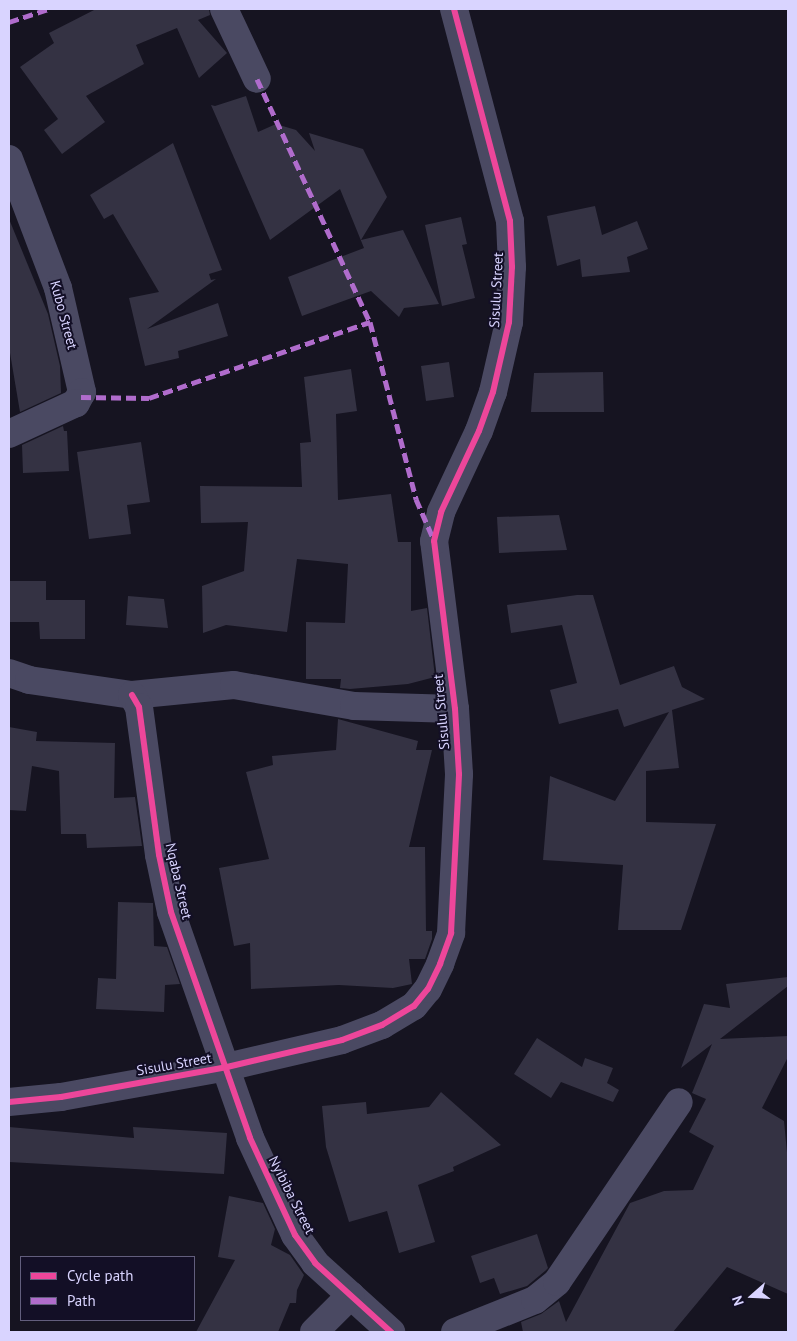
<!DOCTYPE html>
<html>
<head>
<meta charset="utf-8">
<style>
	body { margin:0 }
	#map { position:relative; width:797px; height:1341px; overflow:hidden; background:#161421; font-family:"PT Sans",sans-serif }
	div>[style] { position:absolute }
	.building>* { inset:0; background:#343243 }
	.minor>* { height:28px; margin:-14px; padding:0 14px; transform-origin:14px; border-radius:14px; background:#4a4962 }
	.quiet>* { height:5px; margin-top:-2.5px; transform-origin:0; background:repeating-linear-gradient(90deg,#b06ccc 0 10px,transparent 0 15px) }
	.cycleway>* { height:6px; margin:-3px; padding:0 3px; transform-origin:3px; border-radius:3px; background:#ed469a }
	span { translate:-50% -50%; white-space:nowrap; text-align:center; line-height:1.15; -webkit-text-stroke:4px #130f26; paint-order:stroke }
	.street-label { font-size:14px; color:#d9d4ff }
	.frame { position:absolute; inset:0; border:10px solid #d9d4ff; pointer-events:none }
	.legend { position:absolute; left:20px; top:1256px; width:175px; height:65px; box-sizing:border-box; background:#130f26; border:1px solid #625e7d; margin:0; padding:6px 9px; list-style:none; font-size:15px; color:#d9d4ff }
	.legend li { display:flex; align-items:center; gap:10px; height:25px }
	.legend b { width:25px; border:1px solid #625e7d }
	.north { position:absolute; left:727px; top:1271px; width:50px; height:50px; -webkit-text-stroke:4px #130f26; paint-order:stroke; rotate:251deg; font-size:14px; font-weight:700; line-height:20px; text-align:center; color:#d9d4ff }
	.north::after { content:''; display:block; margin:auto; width:18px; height:22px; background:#d9d4ff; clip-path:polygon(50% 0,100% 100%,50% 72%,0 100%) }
</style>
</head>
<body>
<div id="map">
	<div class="building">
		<div style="clip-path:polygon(96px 9px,209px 9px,210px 15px,198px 20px,227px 53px,199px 78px,177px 28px,136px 45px,144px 64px,86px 96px,105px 122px,62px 154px,44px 130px,58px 119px,20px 67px,54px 43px,49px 33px)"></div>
		<div style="clip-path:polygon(246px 96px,258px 132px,276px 124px,296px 130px,315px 151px,309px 133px,363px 149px,387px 197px,361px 240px,403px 230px,439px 304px,404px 308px,399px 317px,371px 291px,302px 316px,288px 277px,364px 248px,340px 189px,270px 240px,211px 105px,215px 106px)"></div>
		<div style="clip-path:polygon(173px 143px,222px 270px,209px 274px,211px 280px,216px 279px,147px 329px,218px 303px,228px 336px,178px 351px,179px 358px,145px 366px,129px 298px,159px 292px,113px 214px,104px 219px,90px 195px)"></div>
		<div style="clip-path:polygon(595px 206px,602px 235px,637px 221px,648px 249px,627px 257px,630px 272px,582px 277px,580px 259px,557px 266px,547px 216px)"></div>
		<div style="clip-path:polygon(461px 217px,467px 244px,462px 245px,475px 298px,442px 306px,425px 225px)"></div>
		<div style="clip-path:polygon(9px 219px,48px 314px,60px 366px,61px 393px,20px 412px,9px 347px)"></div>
		<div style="clip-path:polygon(449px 362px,454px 397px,426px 401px,421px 366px)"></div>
		<div style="clip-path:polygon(351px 369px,357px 411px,336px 414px,338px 500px,391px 494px,398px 542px,411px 542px,411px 611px,427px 608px,435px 677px,408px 684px,350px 689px,340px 688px,341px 679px,306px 679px,306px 622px,345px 623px,348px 564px,297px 559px,287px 632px,226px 625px,203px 633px,202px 586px,244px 571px,248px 522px,201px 523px,200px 486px,302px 487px,300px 443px,311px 442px,304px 377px)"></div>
		<div style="clip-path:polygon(603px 372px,604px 412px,531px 412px,534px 373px)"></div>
		<div style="clip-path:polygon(63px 426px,64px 431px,67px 431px,69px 471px,23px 473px,22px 445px)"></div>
		<div style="clip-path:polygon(141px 442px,150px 502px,127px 505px,131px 534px,89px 539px,77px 452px)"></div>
		<div style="clip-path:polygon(559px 515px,567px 550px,499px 553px,497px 517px)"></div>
		<div style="clip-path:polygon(10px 581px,46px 581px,46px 600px,85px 600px,85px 639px,40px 639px,39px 622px,9px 622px)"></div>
		<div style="clip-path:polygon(577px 595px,593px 595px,620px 685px,674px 666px,682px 687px,705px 699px,672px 710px,679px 768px,646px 771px,646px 822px,716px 824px,681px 930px,618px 930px,623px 865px,543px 860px,550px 776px,615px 801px,669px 712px,624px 727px,618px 709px,559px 724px,550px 690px,577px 683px,562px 625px,511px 633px,507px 605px)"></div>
		<div style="clip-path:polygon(128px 596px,164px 599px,168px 628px,126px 625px)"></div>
		<div style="clip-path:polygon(338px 719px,418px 741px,416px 750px,432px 750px,409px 847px,425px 847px,426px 931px,432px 931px,432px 939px,425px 959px,409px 959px,412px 984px,393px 988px,339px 985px,251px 989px,250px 943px,234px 946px,219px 868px,269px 859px,246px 772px,273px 765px,272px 756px,336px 750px)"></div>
		<div style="clip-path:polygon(9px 727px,37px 732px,36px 741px,115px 743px,114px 798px,135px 797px,142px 846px,87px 848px,86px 834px,61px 834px,59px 771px,32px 766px,26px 811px,9px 810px)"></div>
		<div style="clip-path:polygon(118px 902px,153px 903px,154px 946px,167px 947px,180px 984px,165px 985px,164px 1012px,96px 1009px,98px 978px,116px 979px)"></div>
		<div style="clip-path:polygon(788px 977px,788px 986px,720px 1039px,788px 1036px,788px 1057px,762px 1108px,784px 1121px,788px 1163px,788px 1294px,727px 1267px,673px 1332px,523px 1332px,521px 1322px,541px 1314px,559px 1301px,566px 1322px,630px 1203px,664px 1191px,693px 1190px,714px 1146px,689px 1132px,706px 1099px,692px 1093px,712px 1044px,681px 1068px,704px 1004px,730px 1008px,726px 984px)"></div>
		<div style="clip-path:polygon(537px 1038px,582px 1067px,585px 1058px,613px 1068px,607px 1083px,619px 1090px,613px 1102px,561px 1082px,551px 1098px,514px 1074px)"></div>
		<div style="clip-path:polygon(441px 1092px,501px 1145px,453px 1167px,454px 1171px,418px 1185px,435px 1242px,399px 1253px,387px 1211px,349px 1222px,326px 1147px,322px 1106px,366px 1102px,367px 1114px,429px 1107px)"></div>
		<div style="clip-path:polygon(9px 1127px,134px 1138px,133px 1127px,227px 1133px,224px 1174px,9px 1162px)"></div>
		<div style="clip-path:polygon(229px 1196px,263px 1203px,275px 1229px,271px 1245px,290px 1255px,304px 1275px,297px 1290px,296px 1303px,290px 1303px,278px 1332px,196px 1332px,235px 1260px,218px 1257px)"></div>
		<div style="clip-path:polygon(537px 1234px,548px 1268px,545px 1271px,527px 1286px,500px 1294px,494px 1278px,480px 1283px,471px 1256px)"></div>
	</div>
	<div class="minor">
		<div style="left:224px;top:9px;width:77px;rotate:64.8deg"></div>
		<div style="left:9px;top:159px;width:138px;rotate:69.2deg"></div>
		<div style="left:58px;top:288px;width:107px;rotate:77deg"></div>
		<div style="left:82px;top:392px;width:13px;rotate:119deg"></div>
		<div style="left:76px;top:403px;width:74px;rotate:155.2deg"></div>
		<div style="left:9px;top:673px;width:21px;rotate:19deg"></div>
		<div style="left:29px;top:680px;width:104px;rotate:8.3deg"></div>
		<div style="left:132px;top:695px;width:102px;rotate:-5.6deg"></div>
		<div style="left:234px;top:685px;width:122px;rotate:9.9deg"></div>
		<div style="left:354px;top:706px;width:101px;rotate:1.7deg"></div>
		<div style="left:132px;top:695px;width:14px;rotate:60deg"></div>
		<div style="left:139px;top:707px;width:149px;rotate:82.3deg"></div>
		<div style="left:159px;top:855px;width:58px;rotate:78.1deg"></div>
		<div style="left:171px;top:912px;width:239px;rotate:70.7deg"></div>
		<div style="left:250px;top:1138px;width:107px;rotate:65.1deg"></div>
		<div style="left:295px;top:1235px;width:34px;rotate:54deg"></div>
		<div style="left:315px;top:1263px;width:103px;rotate:42.2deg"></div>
		<div style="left:9px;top:1102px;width:52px;rotate:-5.5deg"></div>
		<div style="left:61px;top:1097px;width:169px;rotate:-10.2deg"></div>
		<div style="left:227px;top:1067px;width:118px;rotate:-13.2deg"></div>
		<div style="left:342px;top:1040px;width:43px;rotate:-20.6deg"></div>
		<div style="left:382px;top:1025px;width:37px;rotate:-31deg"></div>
		<div style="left:414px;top:1006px;width:22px;rotate:-51deg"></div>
		<div style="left:428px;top:989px;width:28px;rotate:-64deg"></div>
		<div style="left:440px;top:964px;width:33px;rotate:-70deg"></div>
		<div style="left:451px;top:933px;width:159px;rotate:-87.1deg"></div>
		<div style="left:459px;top:774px;width:65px;rotate:-93.5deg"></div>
		<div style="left:455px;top:709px;width:169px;rotate:-97.1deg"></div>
		<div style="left:434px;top:541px;width:30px;rotate:-76deg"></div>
		<div style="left:441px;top:512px;width:89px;rotate:-64.9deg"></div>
		<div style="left:479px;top:431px;width:41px;rotate:-70.3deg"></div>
		<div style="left:493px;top:392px;width:72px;rotate:-77.1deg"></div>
		<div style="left:509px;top:322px;width:55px;rotate:-86.9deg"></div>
		<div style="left:512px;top:267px;width:46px;rotate:-92.5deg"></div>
		<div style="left:510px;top:221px;width:219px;rotate:-104.8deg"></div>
		<div style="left:314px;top:1332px;width:52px;rotate:-45deg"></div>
		<div style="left:455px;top:1332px;width:86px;rotate:-21.8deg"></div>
		<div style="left:535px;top:1300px;width:28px;rotate:-39deg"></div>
		<div style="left:557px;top:1282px;width:217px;rotate:-55.9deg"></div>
	</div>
	<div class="quiet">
		<div style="left:9px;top:22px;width:41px;rotate:-18.4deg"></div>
		<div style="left:257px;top:79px;width:268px;rotate:65.1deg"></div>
		<div style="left:370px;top:322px;width:183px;rotate:75.4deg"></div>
		<div style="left:416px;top:499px;width:43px;rotate:66.4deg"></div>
		<div style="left:81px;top:397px;width:68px;rotate:0.8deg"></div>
		<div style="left:149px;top:398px;width:234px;rotate:-19deg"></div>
	</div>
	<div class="cycleway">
		<div style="left:132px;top:695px;width:14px;rotate:60deg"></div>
		<div style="left:139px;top:707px;width:149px;rotate:82.3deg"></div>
		<div style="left:159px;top:855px;width:58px;rotate:78.1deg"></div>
		<div style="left:171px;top:912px;width:239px;rotate:70.7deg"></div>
		<div style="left:250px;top:1138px;width:107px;rotate:65.1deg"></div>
		<div style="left:295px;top:1235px;width:34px;rotate:54deg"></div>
		<div style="left:315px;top:1263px;width:103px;rotate:42.2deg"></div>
		<div style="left:9px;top:1102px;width:52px;rotate:-5.5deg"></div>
		<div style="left:61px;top:1097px;width:169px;rotate:-10.2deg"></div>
		<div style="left:227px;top:1067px;width:118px;rotate:-13.2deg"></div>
		<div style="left:342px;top:1040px;width:43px;rotate:-20.6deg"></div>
		<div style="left:382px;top:1025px;width:37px;rotate:-31deg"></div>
		<div style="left:414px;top:1006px;width:22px;rotate:-51deg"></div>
		<div style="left:428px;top:989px;width:28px;rotate:-64deg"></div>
		<div style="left:440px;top:964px;width:33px;rotate:-70deg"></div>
		<div style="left:451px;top:933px;width:159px;rotate:-87.1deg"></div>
		<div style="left:459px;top:774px;width:65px;rotate:-93.5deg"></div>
		<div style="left:455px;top:709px;width:169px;rotate:-97.1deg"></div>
		<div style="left:434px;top:541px;width:30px;rotate:-76deg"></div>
		<div style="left:441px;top:512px;width:89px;rotate:-64.9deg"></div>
		<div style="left:479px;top:431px;width:41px;rotate:-70.3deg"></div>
		<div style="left:493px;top:392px;width:72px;rotate:-77.1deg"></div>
		<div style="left:509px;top:322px;width:55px;rotate:-86.9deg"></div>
		<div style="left:512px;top:267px;width:46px;rotate:-92.5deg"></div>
		<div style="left:510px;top:221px;width:219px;rotate:-104.8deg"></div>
	</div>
	<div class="street-label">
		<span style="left:496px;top:290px;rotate:-87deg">Sisulu Street</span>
		<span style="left:64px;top:315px;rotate:75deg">Kubo Street</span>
		<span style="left:441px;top:712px;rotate:-95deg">Sisulu Street</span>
		<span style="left:179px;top:881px;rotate:77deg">Nqaba Street</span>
		<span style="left:174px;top:1064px;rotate:-10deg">Sisulu Street</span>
		<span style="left:292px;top:1195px;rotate:63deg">Nyibiba Street</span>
	</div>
	<div class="frame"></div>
	<ul class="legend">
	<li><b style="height:6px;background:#ed469a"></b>Cycle path</li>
	<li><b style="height:6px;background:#b06ccc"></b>Path</li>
	</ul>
	<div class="north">N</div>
</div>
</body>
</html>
